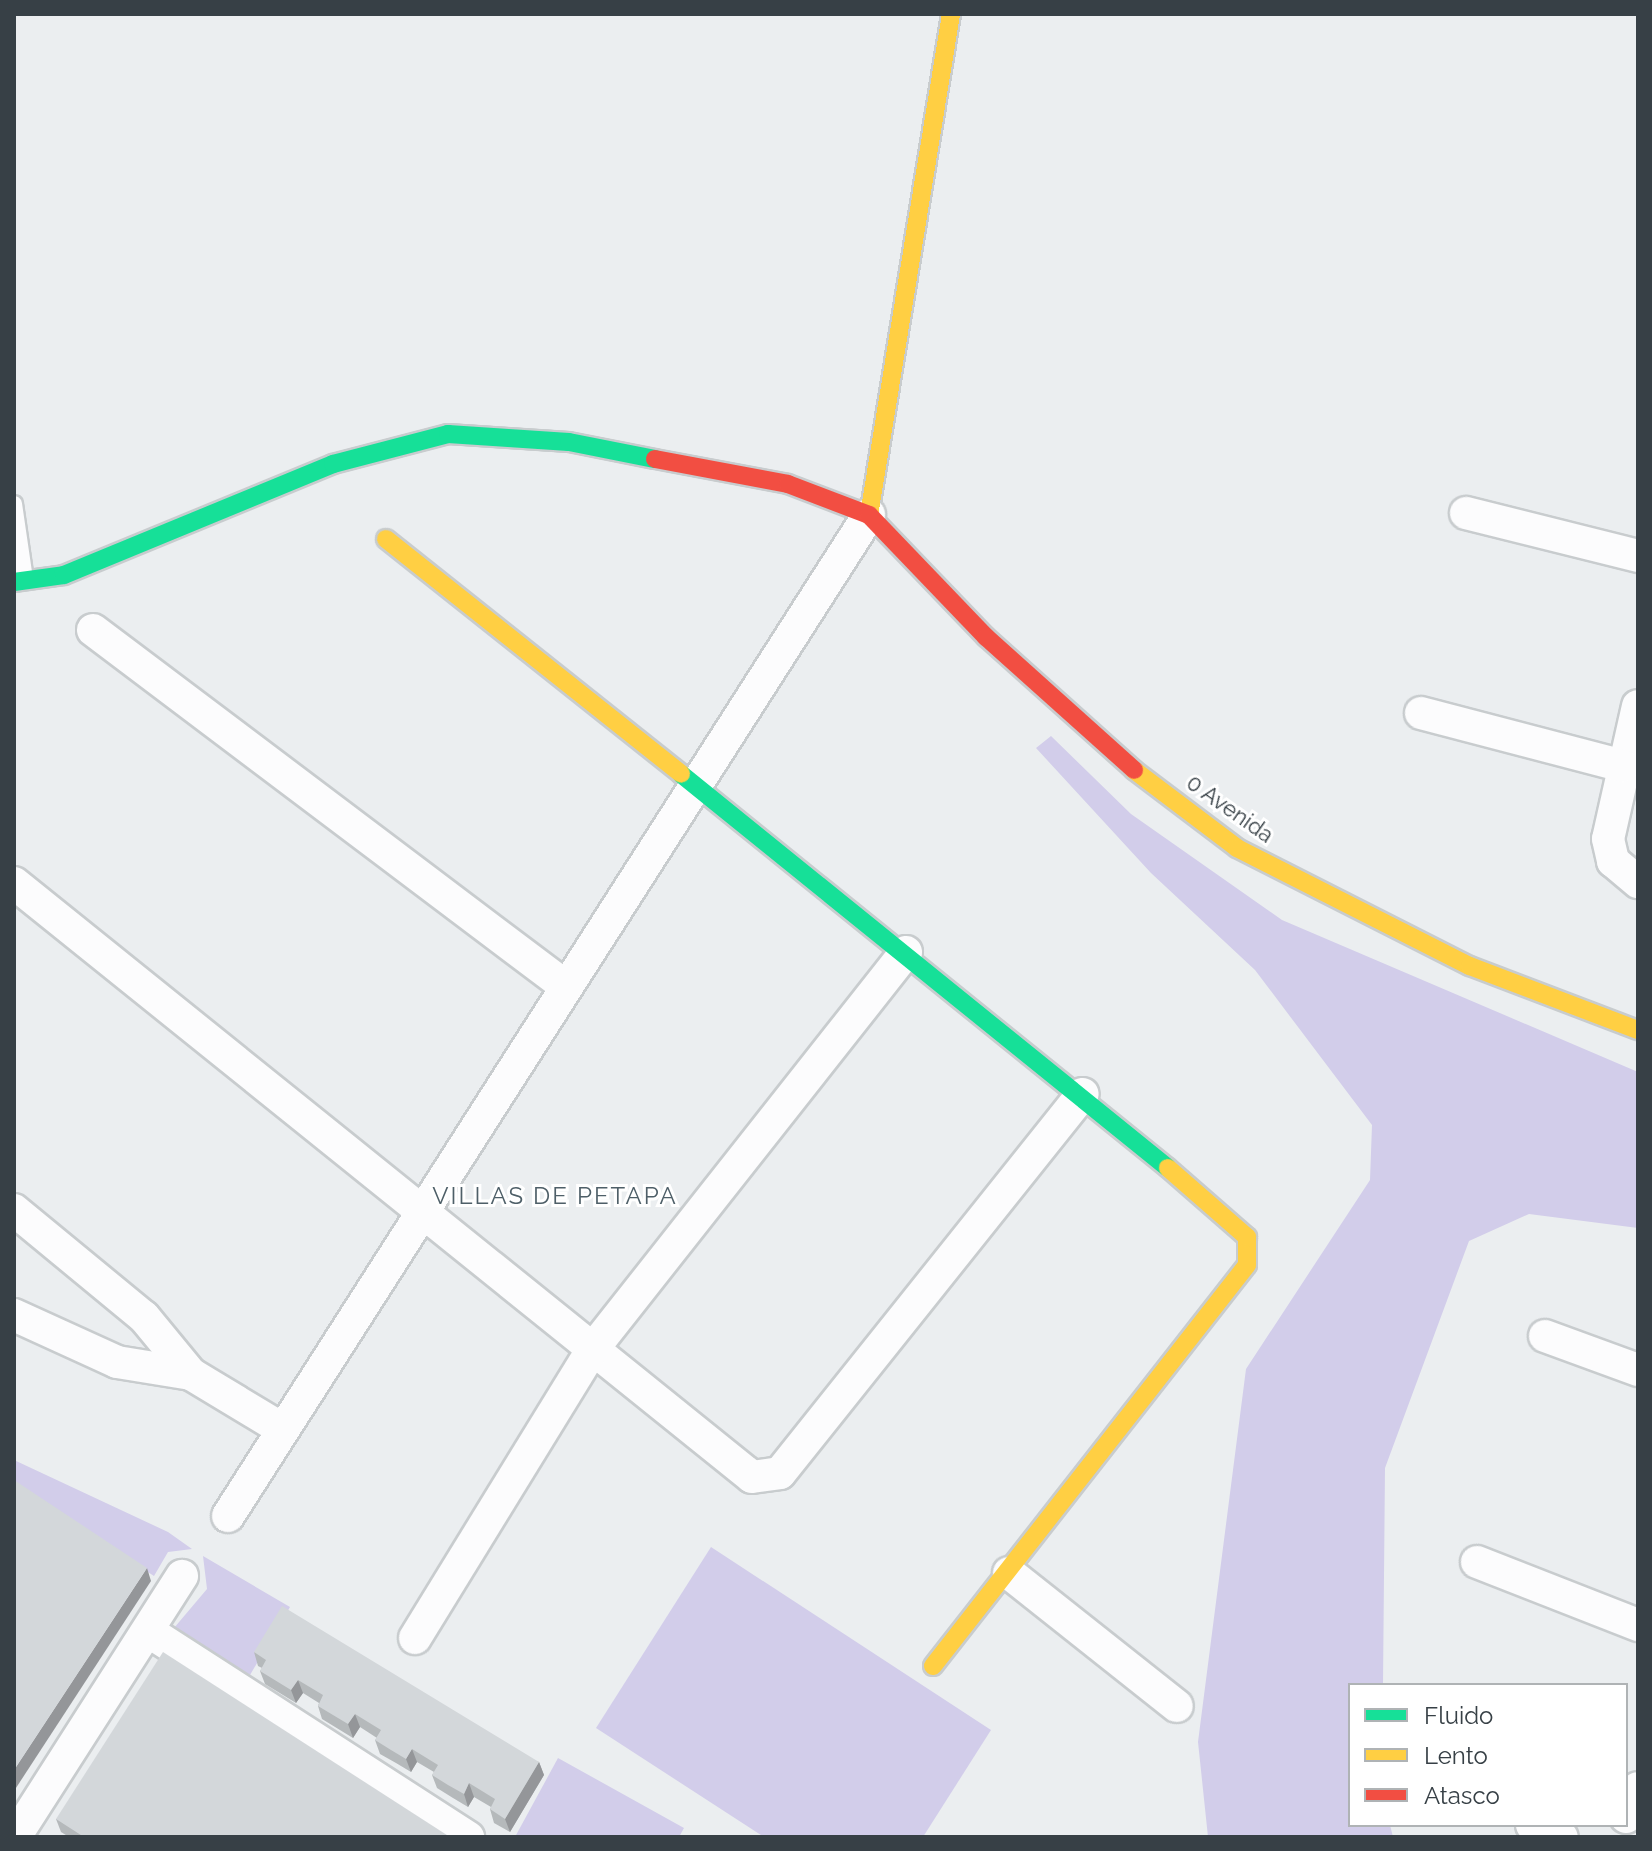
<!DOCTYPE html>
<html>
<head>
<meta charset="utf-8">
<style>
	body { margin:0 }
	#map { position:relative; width:1652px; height:1851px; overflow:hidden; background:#ebeef0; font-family:Raleway,sans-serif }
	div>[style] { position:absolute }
	.green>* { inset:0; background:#d2cdea }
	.roads { filter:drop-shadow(2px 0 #c8ccce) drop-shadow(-2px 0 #c8ccce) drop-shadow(0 2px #c8ccce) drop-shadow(0 -2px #c8ccce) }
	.lane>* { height:16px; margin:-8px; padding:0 8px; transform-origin:8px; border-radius:8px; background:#fcfcfd }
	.street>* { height:32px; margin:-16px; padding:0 16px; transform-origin:16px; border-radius:16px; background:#fcfcfd }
	.fast>* { height:18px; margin:-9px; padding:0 9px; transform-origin:9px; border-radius:9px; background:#16e098 }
	.slow>* { height:18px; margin:-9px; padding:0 9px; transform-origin:9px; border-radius:9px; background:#ffcf43 }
	.jam>* { height:18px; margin:-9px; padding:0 9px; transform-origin:9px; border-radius:9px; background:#f24e42 }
	.wall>* { inset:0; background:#b5b9bb }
	.shaded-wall>* { inset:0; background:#949699 }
	.building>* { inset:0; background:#d3d7da }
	span { translate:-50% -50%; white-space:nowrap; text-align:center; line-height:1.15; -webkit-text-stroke:6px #fff; paint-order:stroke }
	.street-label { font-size:22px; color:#374046 }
	.neighbourhood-label { font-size:24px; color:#4e5f68; letter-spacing:2px }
	.frame { position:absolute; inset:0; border:16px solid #374046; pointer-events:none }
	.legend { position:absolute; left:1348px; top:1683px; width:280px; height:144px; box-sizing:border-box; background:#fff; border:2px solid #afb3b5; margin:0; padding:10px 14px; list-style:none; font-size:24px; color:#374046 }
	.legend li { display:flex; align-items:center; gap:16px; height:40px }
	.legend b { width:40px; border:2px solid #afb3b5 }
</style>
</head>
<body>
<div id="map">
	<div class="green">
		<div style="clip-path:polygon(1051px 736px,1131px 814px,1282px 920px,1638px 1072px,1638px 1228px,1529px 1214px,1469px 1241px,1385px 1468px,1383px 1685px,1350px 1685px,1350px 1825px,1390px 1825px,1393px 1837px,1208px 1837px,1198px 1742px,1246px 1369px,1370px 1180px,1372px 1125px,1255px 970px,1151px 873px,1036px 748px)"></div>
		<div style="clip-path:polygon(14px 1460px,168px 1532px,192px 1549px,168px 1552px,154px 1576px,14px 1485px)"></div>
		<div style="clip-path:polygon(711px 1547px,991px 1730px,923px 1837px,764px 1837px,596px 1728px)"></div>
		<div style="clip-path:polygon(203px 1556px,290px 1607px,250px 1675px,174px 1628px,207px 1589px)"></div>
		<div style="clip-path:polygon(558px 1758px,684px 1828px,679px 1837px,515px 1837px)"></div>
	</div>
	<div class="roads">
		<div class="lane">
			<div style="left:14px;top:504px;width:76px;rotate:81.7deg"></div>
		</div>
		<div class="street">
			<div style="left:1466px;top:513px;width:177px;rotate:14deg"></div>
			<div style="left:93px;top:630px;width:591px;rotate:37.02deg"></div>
			<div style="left:1638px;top:706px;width:136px;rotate:102.7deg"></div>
			<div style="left:1608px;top:839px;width:23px;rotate:77deg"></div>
			<div style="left:1613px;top:861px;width:33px;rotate:40deg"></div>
			<div style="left:1421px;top:713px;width:209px;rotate:14.7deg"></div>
			<div style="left:14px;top:883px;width:947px;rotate:38.83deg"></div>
			<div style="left:752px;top:1477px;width:28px;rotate:-8deg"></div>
			<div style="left:780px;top:1473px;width:485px;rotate:-51.4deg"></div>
			<div style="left:14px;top:1210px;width:168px;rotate:39.5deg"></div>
			<div style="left:144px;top:1317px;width:74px;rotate:50.5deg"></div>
			<div style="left:191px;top:1374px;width:106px;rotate:31.1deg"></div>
			<div style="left:14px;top:1315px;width:113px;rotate:24.5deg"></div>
			<div style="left:117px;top:1362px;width:75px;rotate:9.2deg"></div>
			<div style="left:1545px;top:1336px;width:99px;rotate:20.1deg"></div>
			<div style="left:228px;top:1516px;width:1189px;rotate:-57.37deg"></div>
			<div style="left:1477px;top:1562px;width:173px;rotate:21.4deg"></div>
			<div style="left:1009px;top:1573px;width:214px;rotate:38.4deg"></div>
			<div style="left:148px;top:1631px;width:381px;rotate:32.8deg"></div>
			<div style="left:415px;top:1638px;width:338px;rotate:-58.4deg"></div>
			<div style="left:592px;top:1350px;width:507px;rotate:-51.73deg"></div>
			<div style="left:1626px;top:1817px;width:31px;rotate:-68deg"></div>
			<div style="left:1532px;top:1825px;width:32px;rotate:22deg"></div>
			<div style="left:15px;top:1837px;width:310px;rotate:-57.4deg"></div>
		</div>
		<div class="fast">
			<div style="left:14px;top:582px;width:50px;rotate:-8deg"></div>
			<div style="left:64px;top:575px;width:291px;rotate:-22.4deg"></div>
			<div style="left:333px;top:464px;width:119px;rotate:-14.6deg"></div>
			<div style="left:448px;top:434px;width:121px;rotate:3.8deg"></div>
			<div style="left:569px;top:442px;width:88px;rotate:11.2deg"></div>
			<div style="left:681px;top:774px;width:626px;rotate:38.97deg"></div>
		</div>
		<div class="slow">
			<div style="left:869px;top:515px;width:508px;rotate:-80.7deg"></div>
			<div style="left:386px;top:539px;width:377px;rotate:38.5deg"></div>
			<div style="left:1134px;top:770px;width:129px;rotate:37.1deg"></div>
			<div style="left:1237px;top:848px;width:261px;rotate:26.9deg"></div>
			<div style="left:1470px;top:966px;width:180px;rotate:20.9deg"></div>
			<div style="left:933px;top:1666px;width:509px;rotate:-51.94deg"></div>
			<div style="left:1247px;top:1265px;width:28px;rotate:-90deg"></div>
			<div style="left:1247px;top:1237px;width:105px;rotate:-138.9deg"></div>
		</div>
		<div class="jam">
			<div style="left:655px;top:459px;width:135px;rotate:10.6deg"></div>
			<div style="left:788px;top:484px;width:87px;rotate:20.9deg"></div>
			<div style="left:869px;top:515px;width:169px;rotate:46.2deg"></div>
			<div style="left:986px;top:637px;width:199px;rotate:41.9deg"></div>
		</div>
	</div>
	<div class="wall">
		<div style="clip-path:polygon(254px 1652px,539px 1762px,544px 1775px,510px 1832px,494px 1823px,490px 1809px,491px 1807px,474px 1797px,468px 1807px,453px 1798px,437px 1788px,432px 1775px,434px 1772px,417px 1762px,411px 1772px,396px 1763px,380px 1754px,375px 1740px,377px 1738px,360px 1727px,353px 1738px,322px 1719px,318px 1706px,319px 1703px,303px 1693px,296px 1703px,265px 1684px,260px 1671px,262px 1668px,258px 1666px)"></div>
		<div style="clip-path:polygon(56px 1819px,450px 1837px,69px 1837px,61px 1832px)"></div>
	</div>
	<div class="shaded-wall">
		<div style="clip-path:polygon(147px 1568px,151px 1581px,14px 1791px,14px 1770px)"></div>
		<div style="clip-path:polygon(298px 1680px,303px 1693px,296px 1703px,291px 1690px)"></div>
		<div style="clip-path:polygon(355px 1714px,360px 1727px,353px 1738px,348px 1724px)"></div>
		<div style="clip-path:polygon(412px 1749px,417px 1762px,411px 1772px,406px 1759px)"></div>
		<div style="clip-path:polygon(539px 1762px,544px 1775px,510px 1832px,505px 1819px)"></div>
		<div style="clip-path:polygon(469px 1783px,474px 1797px,468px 1807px,464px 1794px)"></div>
	</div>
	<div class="building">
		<div style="clip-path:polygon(14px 1480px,147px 1568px,14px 1770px)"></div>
		<div style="clip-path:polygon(282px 1606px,539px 1762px,505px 1819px,490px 1809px,495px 1799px,469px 1783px,464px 1794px,448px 1785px,432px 1775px,438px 1765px,412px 1749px,406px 1759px,391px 1750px,375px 1740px,381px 1730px,355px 1714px,348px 1724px,318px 1706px,323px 1695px,298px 1680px,291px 1690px,260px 1671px,266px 1660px,254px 1652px)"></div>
		<div style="clip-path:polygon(163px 1652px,450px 1837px,84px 1837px,56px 1819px)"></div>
	</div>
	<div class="street-label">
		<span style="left:1230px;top:809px;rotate:35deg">0 Avenida</span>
	</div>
	<div class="neighbourhood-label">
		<span style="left:555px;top:1196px">VILLAS DE PETAPA</span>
	</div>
	<div class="frame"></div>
	<ul class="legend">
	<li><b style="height:10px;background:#16e098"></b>Fluido</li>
	<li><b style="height:10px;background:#ffcf43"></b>Lento</li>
	<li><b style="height:10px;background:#f24e42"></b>Atasco</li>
	</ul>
</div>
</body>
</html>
